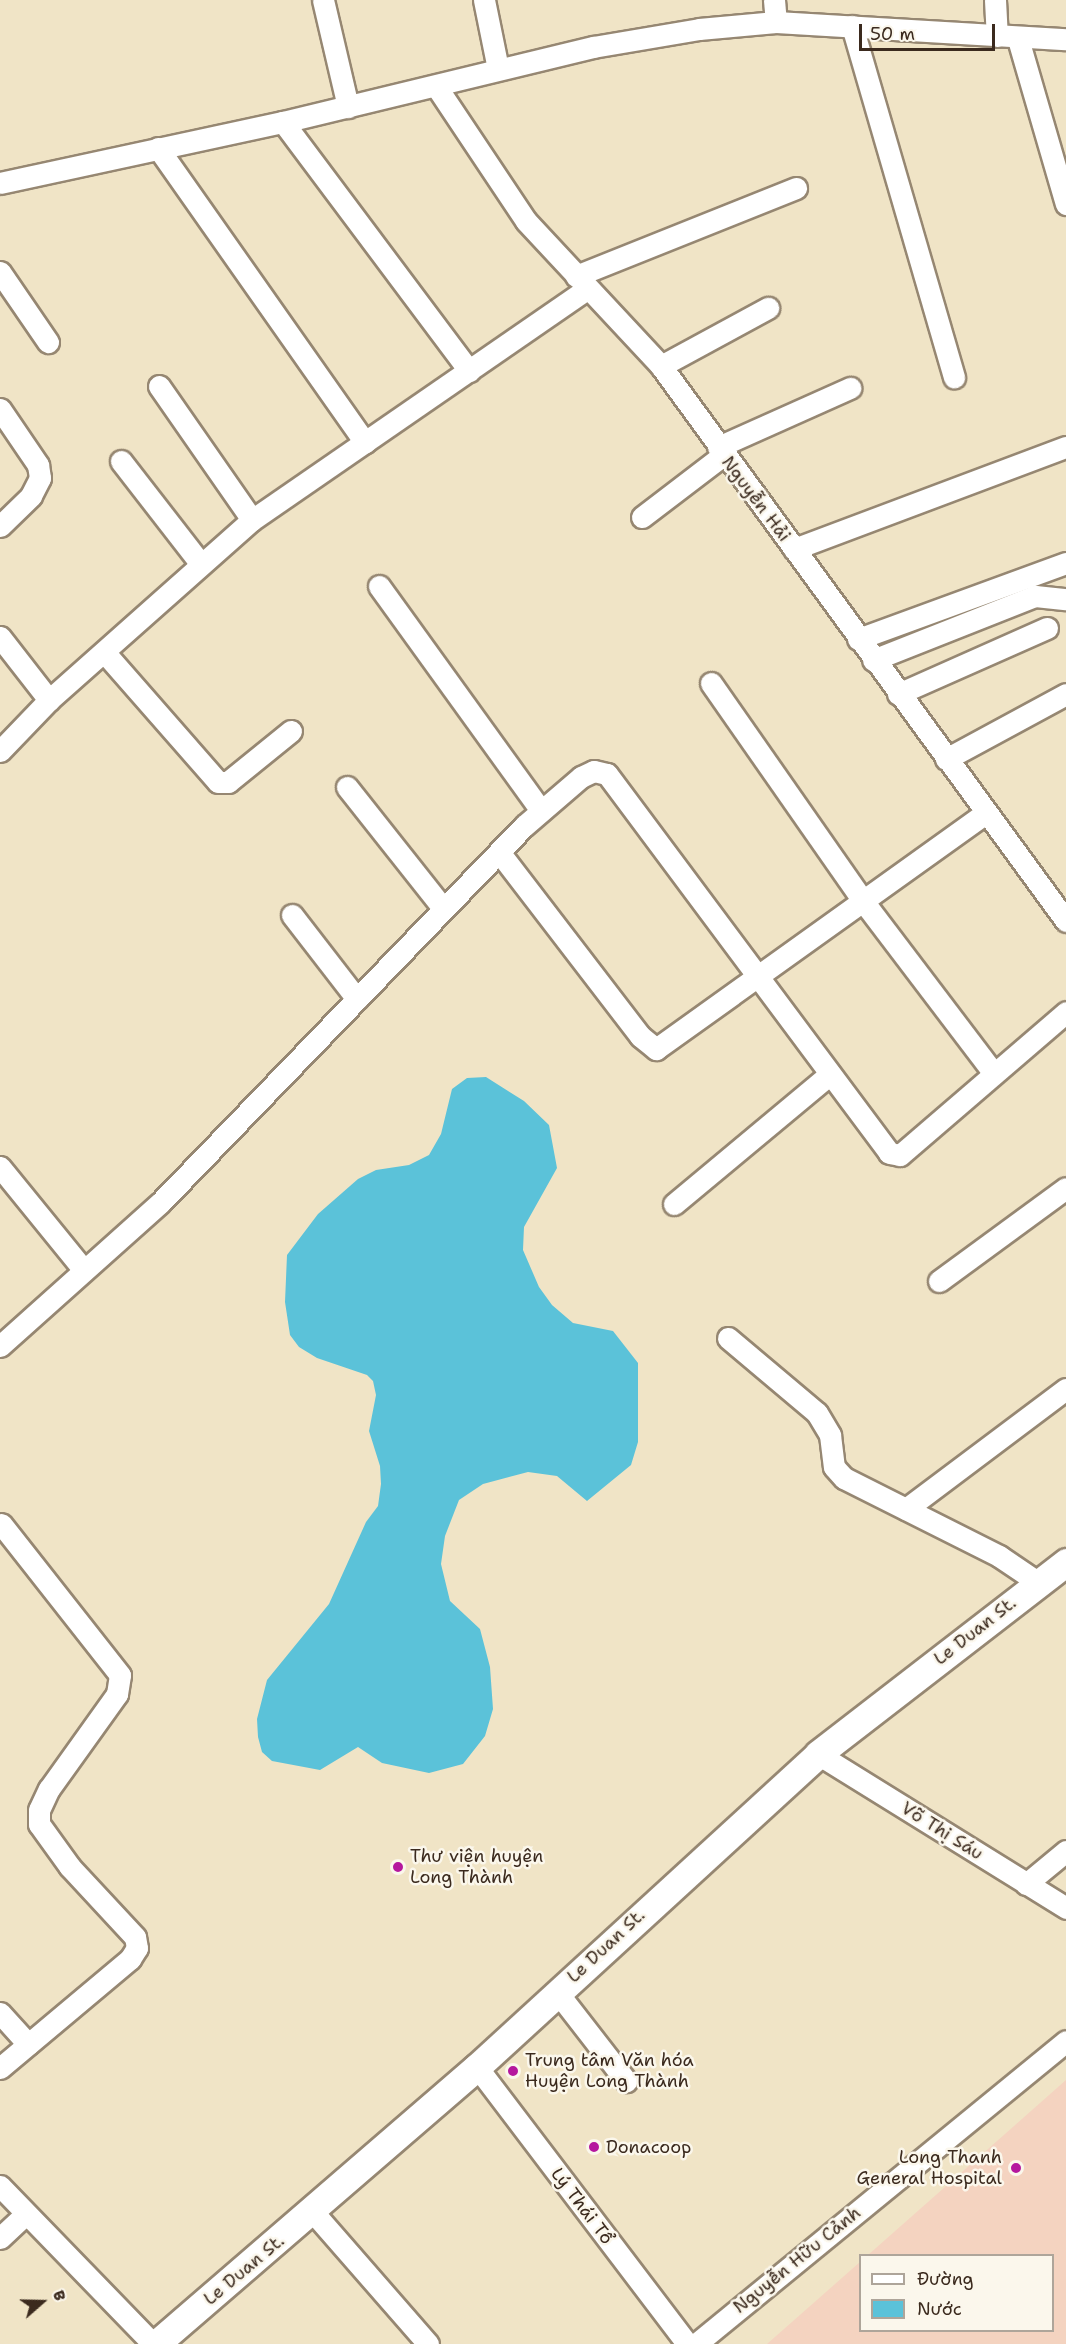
<!DOCTYPE html>
<html>
<head>
<meta charset="utf-8">
<style>
	body { margin:0 }
	#map { position:relative; width:1066px; height:2344px; overflow:hidden; background:#f0e4c6; font-family:"Shantell Sans",sans-serif }
	div>[style] { position:absolute }
	.built>* { inset:0; background:#f4d3c0 }
	.water>* { inset:0; background:#5bc2d9 }
	.roads { filter:drop-shadow(2px 0 #968772) drop-shadow(-2px 0 #968772) drop-shadow(0 2px #968772) drop-shadow(0 -2px #968772) }
	.minor>* { height:21px; margin:-10.5px; padding:0 10.5px; transform-origin:10.5px; border-radius:10.5px; background:#fff }
	.major>* { height:27px; margin:-13.5px; padding:0 13.5px; transform-origin:13.5px; border-radius:13.5px; background:#fff }
	.dots>* { width:16px; height:16px; translate:-50% -50%; box-sizing:border-box; border:3px solid #fbf7ec; border-radius:50% }
	span { translate:-50% -50%; white-space:nowrap; text-align:center; line-height:1.15; -webkit-text-stroke:5px #fbf7ec; paint-order:stroke }
	.street-label { font-size:18px; color:#3b2a1e }
	.poi-label { font-size:18px; color:#3b2a1e }
	.left { translate:0 -50%; text-align:left }
	.right { translate:-100% -50%; text-align:right }
	.legend { position:absolute; left:859px; top:2254px; width:195px; height:78px; box-sizing:border-box; background:#fbf7ec; border:2px solid #aea59a; margin:0; padding:8px 10px; list-style:none; font-size:18px; color:#3b2a1e }
	.legend li { display:flex; align-items:center; gap:12px; height:30px }
	.legend b { width:30px; border:2px solid #aea59a }
	.north { position:absolute; left:12px; top:2272px; width:60px; height:60px; -webkit-text-stroke:4px #fbf7ec; paint-order:stroke; rotate:70deg; font-size:16px; font-weight:700; line-height:24px; text-align:center; color:#3b2a1e }
	.north::after { content:''; display:block; margin:auto; width:21px; height:27px; background:#3b2a1e; clip-path:polygon(50% 0,100% 100%,50% 72%,0 100%) }
	.scale { position:absolute; left:859px; top:24px; width:136px; height:27px; box-sizing:border-box; border:3px solid #3b2a1e; border-top:0; padding-left:8px; font-size:18px; line-height:21px; white-space:nowrap; color:#3b2a1e; -webkit-text-stroke:4px #fbf7ec; paint-order:stroke }
</style>
</head>
<body>
<div id="map">
	<div class="built">
		<div style="clip-path:polygon(1066px 2080px,1066px 2344px,767px 2344px,860px 2262px,860px 2330px,1052px 2330px,1052px 2256px,868px 2255px)"></div>
	</div>
	<div class="water">
		<div style="clip-path:polygon(486px 1077px,524px 1101px,549px 1125px,557px 1168px,524px 1227px,523px 1250px,539px 1287px,552px 1305px,573px 1323px,613px 1331px,638px 1363px,638px 1442px,631px 1465px,587px 1501px,557px 1476px,528px 1472px,483px 1484px,459px 1500px,445px 1536px,441px 1564px,450px 1601px,480px 1629px,490px 1667px,493px 1709px,485px 1736px,463px 1764px,429px 1773px,382px 1763px,358px 1747px,320px 1770px,272px 1761px,262px 1752px,258px 1737px,257px 1719px,267px 1680px,329px 1604px,366px 1522px,378px 1506px,381px 1484px,380px 1466px,369px 1431px,376px 1395px,373px 1381px,367px 1375px,317px 1358px,299px 1347px,290px 1335px,285px 1302px,287px 1255px,318px 1214px,358px 1179px,376px 1170px,409px 1165px,429px 1155px,441px 1134px,452px 1089px,467px 1078px)"></div>
	</div>
	<div class="roads">
		<div class="minor">
			<div style="left:323px;top:0;width:110px;rotate:76.8deg"></div>
			<div style="left:484px;top:0;width:70px;rotate:78.5deg"></div>
			<div style="left:774px;top:0;width:22px;rotate:85deg"></div>
			<div style="left:995px;top:0;width:36px;rotate:87deg"></div>
			<div style="left:852px;top:26px;width:366px;rotate:73.8deg"></div>
			<div style="left:1018px;top:39px;width:172px;rotate:73.8deg"></div>
			<div style="left:436px;top:86px;width:162px;rotate:56.3deg"></div>
			<div style="left:526px;top:221px;width:198px;rotate:47deg"></div>
			<div style="left:661px;top:366px;width:687px;rotate:53.88deg"></div>
			<div style="left:283px;top:122px;width:311px;rotate:53.2deg"></div>
			<div style="left:158px;top:148px;width:360px;rotate:54.9deg"></div>
			<div style="left:0;top:183px;width:289px;rotate:-12.2deg"></div>
			<div style="left:283px;top:122px;width:319px;rotate:-13.6deg"></div>
			<div style="left:593px;top:47px;width:108px;rotate:-9.6deg"></div>
			<div style="left:699px;top:29px;width:77px;rotate:-5.2deg"></div>
			<div style="left:776px;top:22px;width:290px;rotate:3.4deg"></div>
			<div style="left:0;top:272px;width:85px;rotate:55.6deg"></div>
			<div style="left:576px;top:276px;width:237px;rotate:-21.8deg"></div>
			<div style="left:661px;top:366px;width:122px;rotate:-28.5deg"></div>
			<div style="left:159px;top:386px;width:163px;rotate:55.2deg"></div>
			<div style="left:0;top:409px;width:68px;rotate:55.8deg"></div>
			<div style="left:38px;top:465px;width:13px;rotate:81deg"></div>
			<div style="left:40px;top:478px;width:20px;rotate:117deg"></div>
			<div style="left:31px;top:496px;width:43px;rotate:135.9deg"></div>
			<div style="left:718px;top:447px;width:145px;rotate:-24.1deg"></div>
			<div style="left:121px;top:461px;width:129px;rotate:52.2deg"></div>
			<div style="left:642px;top:517px;width:102px;rotate:-37.4deg"></div>
			<div style="left:794px;top:549px;width:290px;rotate:-20.6deg"></div>
			<div style="left:379px;top:586px;width:277px;rotate:54.2deg"></div>
			<div style="left:0;top:637px;width:80px;rotate:52.1deg"></div>
			<div style="left:858px;top:639px;width:221px;rotate:-20.1deg"></div>
			<div style="left:105px;top:653px;width:171px;rotate:48.8deg"></div>
			<div style="left:218px;top:782px;width:10px"></div>
			<div style="left:228px;top:782px;width:81px;rotate:-39deg"></div>
			<div style="left:873px;top:660px;width:174px;rotate:-21.6deg"></div>
			<div style="left:1035px;top:596px;width:31px;rotate:6deg"></div>
			<div style="left:711px;top:683px;width:266px;rotate:55.1deg"></div>
			<div style="left:863px;top:901px;width:213px;rotate:52.8deg"></div>
			<div style="left:898px;top:694px;width:163px;rotate:-23.9deg"></div>
			<div style="left:0;top:751px;width:71px;rotate:-46.1deg"></div>
			<div style="left:49px;top:700px;width:271px;rotate:-41.6deg"></div>
			<div style="left:252px;top:520px;width:407px;rotate:-34.6deg"></div>
			<div style="left:946px;top:759px;width:136px;rotate:-28.4deg"></div>
			<div style="left:347px;top:787px;width:154px;rotate:51.6deg"></div>
			<div style="left:499px;top:852px;width:232px;rotate:52.5deg"></div>
			<div style="left:640px;top:1036px;width:21px;rotate:39deg"></div>
			<div style="left:656px;top:1049px;width:406px;rotate:-35.6deg"></div>
			<div style="left:292px;top:915px;width:106px;rotate:52.3deg"></div>
			<div style="left:0;top:1167px;width:132px;rotate:50.9deg"></div>
			<div style="left:674px;top:1204px;width:203px;rotate:-39.8deg"></div>
			<div style="left:939px;top:1281px;width:157px;rotate:-36.2deg"></div>
			<div style="left:728px;top:1338px;width:116px;rotate:40.1deg"></div>
			<div style="left:817px;top:1413px;width:26px;rotate:59deg"></div>
			<div style="left:830px;top:1435px;width:32px;rotate:83deg"></div>
			<div style="left:834px;top:1467px;width:15px;rotate:48deg"></div>
			<div style="left:844px;top:1478px;width:174px;rotate:26.7deg"></div>
			<div style="left:999px;top:1556px;width:48px;rotate:34deg"></div>
			<div style="left:0;top:1346px;width:215px;rotate:-41.8deg"></div>
			<div style="left:160px;top:1203px;width:524px;rotate:-46.01deg"></div>
			<div style="left:524px;top:826px;width:75px;rotate:-40.7deg"></div>
			<div style="left:581px;top:777px;width:14px;rotate:-25deg"></div>
			<div style="left:594px;top:771px;width:13px;rotate:13deg"></div>
			<div style="left:607px;top:774px;width:472px;rotate:53.3deg"></div>
			<div style="left:889px;top:1153px;width:11px;rotate:10deg"></div>
			<div style="left:900px;top:1155px;width:219px;rotate:-40.7deg"></div>
			<div style="left:906px;top:1509px;width:200px;rotate:-36.9deg"></div>
			<div style="left:818px;top:1754px;width:292px;rotate:31.8deg"></div>
			<div style="left:1026px;top:1884px;width:52px;rotate:-39.5deg"></div>
			<div style="left:557px;top:1992px;width:113px;rotate:52.2deg"></div>
			<div style="left:0;top:2013px;width:42px;rotate:47.9deg"></div>
			<div style="left:477px;top:2067px;width:348px;rotate:52.8deg"></div>
			<div style="left:0;top:2068px;width:170px;rotate:-40deg"></div>
			<div style="left:130px;top:1959px;width:13px;rotate:-58deg"></div>
			<div style="left:137px;top:1948px;width:11px;rotate:-100deg"></div>
			<div style="left:135px;top:1937px;width:96px;rotate:-132.9deg"></div>
			<div style="left:70px;top:1867px;width:53px;rotate:-125.8deg"></div>
			<div style="left:39px;top:1824px;width:14px;rotate:-90deg"></div>
			<div style="left:39px;top:1810px;width:23px;rotate:-65deg"></div>
			<div style="left:49px;top:1789px;width:117px;rotate:-54.4deg"></div>
			<div style="left:117px;top:1694px;width:19px;rotate:-81deg"></div>
			<div style="left:120px;top:1675px;width:192px;rotate:-128.2deg"></div>
			<div style="left:0;top:2186px;width:220px;rotate:45.9deg"></div>
			<div style="left:313px;top:2212px;width:175px;rotate:48.9deg"></div>
			<div style="left:0;top:2238px;width:35px;rotate:-43deg"></div>
			<div style="left:696px;top:2344px;width:478px;rotate:-39.3deg"></div>
		</div>
		<div class="major">
			<div style="left:156px;top:2344px;width:424px;rotate:-40.8deg"></div>
			<div style="left:477px;top:2067px;width:463px;rotate:-42.5deg"></div>
			<div style="left:818px;top:1754px;width:314px;rotate:-37.7deg"></div>
		</div>
	</div>
	<div class="dots">
		<div style="left:398px;top:1867px;background:#b5179e"></div>
		<div style="left:513px;top:2071px;background:#b5179e"></div>
		<div style="left:594px;top:2147px;background:#b5179e"></div>
		<div style="left:1016px;top:2168px;background:#b5179e"></div>
	</div>
	<div class="street-label">
		<span style="left:756px;top:499px;rotate:53deg">Nguyễn Hải</span>
		<span style="left:975px;top:1631px;rotate:-38deg">Le Duan St.</span>
		<span style="left:942px;top:1831px;rotate:32deg">Võ Thị Sáu</span>
		<span style="left:606px;top:1946px;rotate:-43deg">Le Duan St.</span>
		<span style="left:582px;top:2206px;rotate:53deg">Lý Thái Tổ</span>
		<span style="left:797px;top:2260px;rotate:-39deg">Nguyễn Hữu Cảnh</span>
		<span style="left:244px;top:2270px;rotate:-40deg">Le Duan St.</span>
	</div>
	<div class="poi-label">
		<span class="left" style="left:410px;top:1867px">Thư viện huyện<br>Long Thành</span>
		<span class="left" style="left:525px;top:2071px">Trung tâm Văn hóa<br>Huyện Long Thành</span>
		<span class="left" style="left:606px;top:2147px">Donacoop</span>
		<span class="right" style="left:1002px;top:2168px">Long Thanh<br>General Hospital</span>
	</div>
	<ul class="legend">
	<li><b style="height:8px;background:#fff"></b>Đường</li>
	<li><b style="height:16px;background:#5bc2d9"></b>Nước</li>
	</ul>
	<div class="north">B</div>
	<div class="scale">50 m</div>
</div>
</body>
</html>
